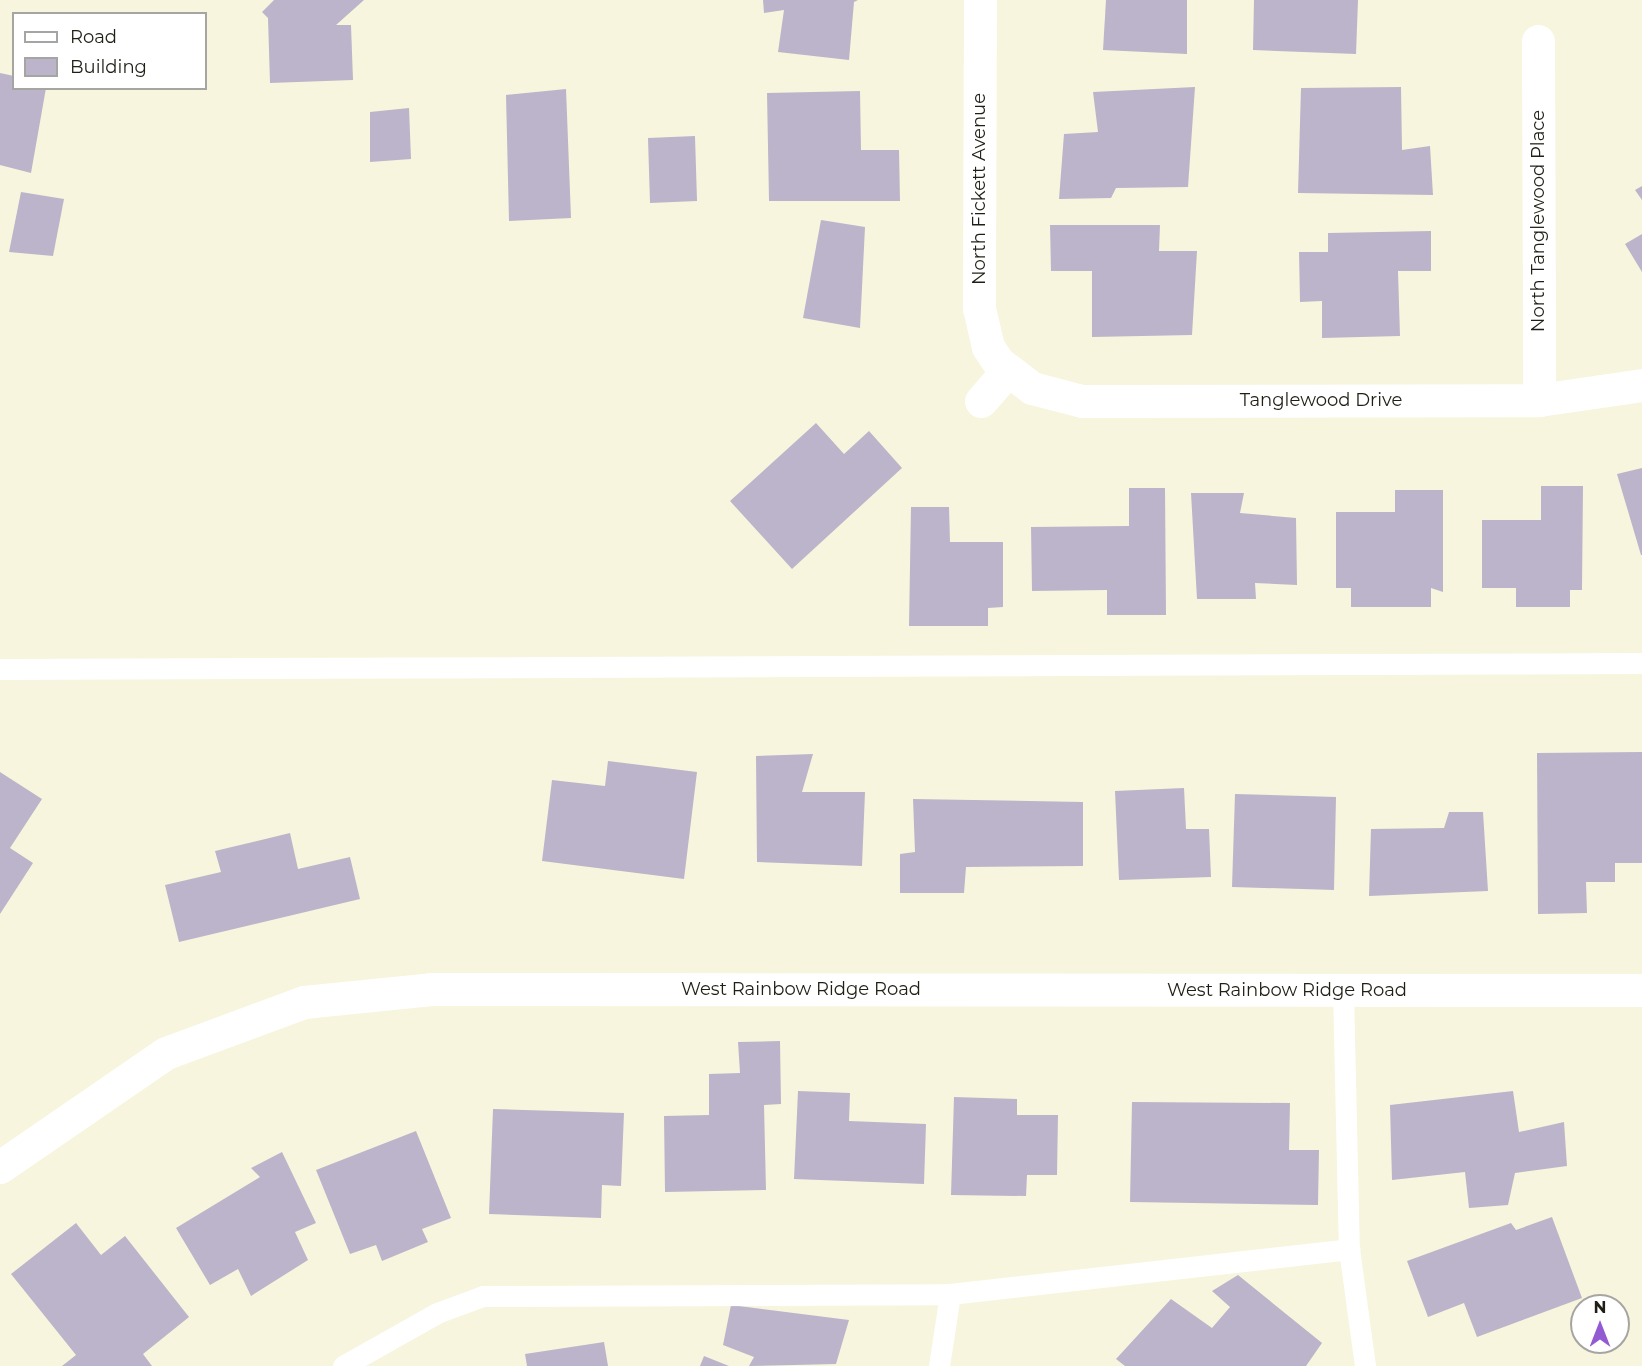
<!DOCTYPE html>
<html>
<head>
<meta charset="utf-8">
<style>
	body { margin:0 }
	#map { position:relative; width:1642px; height:1366px; overflow:hidden; background:#f7f5dd; font-family:Montserrat,sans-serif }
	div>[style] { position:absolute }
	.building>* { inset:0; background:#bcb4ca }
	.service>* { height:21px; margin:-10.5px; padding:0 10.5px; transform-origin:10.5px; border-radius:10.5px; background:#fff }
	.minor>* { height:33px; margin:-16.5px; padding:0 16.5px; transform-origin:16.5px; border-radius:16.5px; background:#fff }
	span { translate:-50% -50%; white-space:nowrap; text-align:center; line-height:1.15; -webkit-text-stroke:6px #fff; paint-order:stroke }
	.street-label { font-size:18px; color:#201f16 }
	.legend { position:absolute; left:12px; top:12px; width:195px; height:78px; box-sizing:border-box; background:#fff; border:2px solid #a6a5a2; margin:0; padding:8px 10px; list-style:none; font-size:18px; color:#201f16 }
	.legend li { display:flex; align-items:center; gap:12px; height:30px }
	.legend b { width:30px; border:2px solid #a6a5a2 }
	.north { position:absolute; left:1570px; top:1294px; width:60px; height:60px; box-sizing:border-box; background:#fff; border:2px solid #a6a5a2; border-radius:50%; rotate:0deg; font-size:16px; font-weight:700; line-height:24px; text-align:center; color:#201f16 }
	.north::after { content:''; display:block; margin:auto; width:21px; height:27px; background:#925bd3; clip-path:polygon(50% 0,100% 100%,50% 72%,0 100%) }
</style>
</head>
<body>
<div id="map">
	<div class="building">
		<div style="clip-path:polygon(274px 0,364px 0,336px 25px,351px 25px,353px 80px,270px 83px,268px 18px,262px 12px)"></div>
		<div style="clip-path:polygon(763px 0,858px 0,854px 2px,849px 60px,778px 52px,784px 10px,764px 13px)"></div>
		<div style="clip-path:polygon(1106px 0,1187px 0,1187px 54px,1103px 50px)"></div>
		<div style="clip-path:polygon(1254px 0,1358px 0,1356px 54px,1253px 50px)"></div>
		<div style="clip-path:polygon(0 73px,14px 76px,14px 88px,46px 88px,31px 173px,0 165px)"></div>
		<div style="clip-path:polygon(1195px 87px,1188px 187px,1116px 188px,1111px 198px,1059px 199px,1064px 134px,1098px 132px,1093px 92px)"></div>
		<div style="clip-path:polygon(1401px 87px,1402px 150px,1430px 146px,1433px 195px,1298px 193px,1301px 88px)"></div>
		<div style="clip-path:polygon(566px 89px,571px 218px,509px 221px,506px 95px)"></div>
		<div style="clip-path:polygon(860px 91px,861px 150px,899px 150px,900px 201px,769px 201px,767px 93px)"></div>
		<div style="clip-path:polygon(409px 108px,411px 159px,370px 162px,370px 112px)"></div>
		<div style="clip-path:polygon(695px 136px,697px 201px,650px 203px,648px 138px)"></div>
		<div style="clip-path:polygon(1642px 186px,1642px 200px,1635px 190px)"></div>
		<div style="clip-path:polygon(21px 192px,64px 199px,53px 256px,9px 252px)"></div>
		<div style="clip-path:polygon(821px 220px,865px 227px,860px 328px,803px 318px)"></div>
		<div style="clip-path:polygon(1050px 225px,1160px 225px,1159px 251px,1197px 251px,1192px 335px,1092px 337px,1092px 271px,1051px 271px)"></div>
		<div style="clip-path:polygon(1431px 231px,1431px 271px,1398px 271px,1400px 336px,1322px 338px,1322px 301px,1300px 302px,1299px 252px,1328px 252px,1328px 233px)"></div>
		<div style="clip-path:polygon(1642px 234px,1642px 272px,1625px 244px)"></div>
		<div style="clip-path:polygon(816px 423px,844px 454px,869px 431px,902px 468px,792px 569px,730px 501px)"></div>
		<div style="clip-path:polygon(1642px 468px,1642px 555px,1641px 555px,1617px 474px)"></div>
		<div style="clip-path:polygon(1541px 486px,1583px 486px,1582px 590px,1570px 590px,1570px 607px,1516px 607px,1516px 588px,1482px 588px,1482px 520px,1541px 520px)"></div>
		<div style="clip-path:polygon(1129px 488px,1165px 488px,1166px 615px,1107px 615px,1107px 590px,1032px 591px,1031px 527px,1129px 526px)"></div>
		<div style="clip-path:polygon(1395px 490px,1443px 490px,1443px 592px,1431px 588px,1431px 607px,1351px 607px,1351px 588px,1336px 588px,1336px 512px,1395px 512px)"></div>
		<div style="clip-path:polygon(1191px 493px,1244px 493px,1240px 513px,1296px 518px,1297px 585px,1255px 583px,1256px 599px,1197px 599px)"></div>
		<div style="clip-path:polygon(911px 507px,949px 507px,950px 542px,1003px 542px,1003px 607px,988px 608px,988px 626px,909px 626px)"></div>
		<div style="clip-path:polygon(1642px 752px,1642px 863px,1615px 863px,1615px 882px,1586px 882px,1587px 913px,1538px 914px,1537px 753px)"></div>
		<div style="clip-path:polygon(813px 754px,802px 792px,865px 792px,862px 866px,757px 862px,756px 756px)"></div>
		<div style="clip-path:polygon(608px 761px,697px 772px,684px 879px,542px 861px,552px 780px,605px 786px)"></div>
		<div style="clip-path:polygon(0 772px,42px 799px,10px 848px,33px 863px,0 914px)"></div>
		<div style="clip-path:polygon(1184px 788px,1186px 829px,1209px 829px,1211px 877px,1119px 880px,1115px 791px)"></div>
		<div style="clip-path:polygon(1235px 794px,1336px 797px,1334px 890px,1232px 887px)"></div>
		<div style="clip-path:polygon(913px 799px,1083px 802px,1083px 866px,966px 867px,964px 893px,900px 893px,900px 854px,915px 852px)"></div>
		<div style="clip-path:polygon(1449px 812px,1483px 812px,1488px 891px,1369px 896px,1371px 829px,1444px 828px)"></div>
		<div style="clip-path:polygon(290px 833px,298px 869px,350px 857px,360px 899px,179px 942px,165px 885px,221px 872px,215px 851px)"></div>
		<div style="clip-path:polygon(780px 1041px,781px 1104px,764px 1105px,766px 1190px,665px 1192px,664px 1116px,709px 1115px,709px 1074px,740px 1073px,738px 1042px)"></div>
		<div style="clip-path:polygon(798px 1091px,850px 1093px,849px 1121px,926px 1124px,924px 1184px,794px 1179px)"></div>
		<div style="clip-path:polygon(1513px 1091px,1519px 1132px,1564px 1122px,1567px 1166px,1515px 1173px,1508px 1205px,1469px 1208px,1465px 1172px,1392px 1180px,1390px 1105px)"></div>
		<div style="clip-path:polygon(954px 1097px,1017px 1099px,1017px 1115px,1058px 1115px,1057px 1175px,1027px 1175px,1026px 1196px,951px 1195px)"></div>
		<div style="clip-path:polygon(1132px 1102px,1290px 1103px,1289px 1150px,1319px 1150px,1318px 1205px,1130px 1202px)"></div>
		<div style="clip-path:polygon(493px 1109px,624px 1113px,621px 1186px,602px 1185px,601px 1218px,489px 1214px)"></div>
		<div style="clip-path:polygon(416px 1131px,451px 1218px,422px 1229px,428px 1242px,382px 1261px,376px 1245px,350px 1254px,316px 1170px)"></div>
		<div style="clip-path:polygon(282px 1152px,316px 1223px,295px 1232px,308px 1260px,251px 1296px,238px 1269px,210px 1285px,176px 1228px,260px 1177px,251px 1168px)"></div>
		<div style="clip-path:polygon(1552px 1217px,1582px 1298px,1477px 1337px,1464px 1303px,1428px 1317px,1407px 1261px,1511px 1223px,1516px 1230px)"></div>
		<div style="clip-path:polygon(76px 1223px,101px 1255px,125px 1236px,189px 1317px,143px 1354px,152px 1366px,62px 1366px,76px 1355px,11px 1274px)"></div>
		<div style="clip-path:polygon(1238px 1275px,1322px 1343px,1306px 1366px,1125px 1366px,1116px 1359px,1171px 1299px,1212px 1328px,1230px 1307px,1212px 1291px)"></div>
		<div style="clip-path:polygon(731px 1305px,849px 1320px,836px 1364px,749px 1366px,754px 1357px,723px 1345px)"></div>
		<div style="clip-path:polygon(604px 1342px,608px 1366px,527px 1366px,525px 1354px)"></div>
		<div style="clip-path:polygon(704px 1356px,729px 1366px,700px 1366px)"></div>
	</div>
	<div class="service">
		<div style="left:0;top:669px;width:1642px;rotate:-0.21deg"></div>
		<div style="left:1343px;top:990px;width:259px;rotate:88.7deg"></div>
		<div style="left:1349px;top:1249px;width:118px;rotate:82.2deg"></div>
		<div style="left:343px;top:1366px;width:108px;rotate:-29.4deg"></div>
		<div style="left:437px;top:1313px;width:49px;rotate:-20.3deg"></div>
		<div style="left:483px;top:1296px;width:467px;rotate:-0.2deg"></div>
		<div style="left:950px;top:1294px;width:402px;rotate:-6.4deg"></div>
		<div style="left:939px;top:1366px;width:73px;rotate:-81.3deg"></div>
	</div>
	<div class="minor">
		<div style="left:980px;top:0;width:308px;rotate:90.2deg"></div>
		<div style="left:979px;top:308px;width:40px;rotate:77deg"></div>
		<div style="left:988px;top:347px;width:18px;rotate:56deg"></div>
		<div style="left:998px;top:362px;width:43px;rotate:37.4deg"></div>
		<div style="left:1032px;top:388px;width:52px;rotate:14.6deg"></div>
		<div style="left:1082px;top:401px;width:457px;rotate:-0.1deg"></div>
		<div style="left:1539px;top:400px;width:104px;rotate:-8.3deg"></div>
		<div style="left:1538px;top:41px;width:359px;rotate:89.8deg"></div>
		<div style="left:981px;top:401px;width:40px;rotate:-49deg"></div>
		<div style="left:0;top:1167px;width:201px;rotate:-34.5deg"></div>
		<div style="left:166px;top:1053px;width:147px;rotate:-20.3deg"></div>
		<div style="left:304px;top:1002px;width:128px;rotate:-5.8deg"></div>
		<div style="left:431px;top:989px;width:1211px;rotate:0.05deg"></div>
	</div>
	<div class="street-label">
		<span style="left:979px;top:189px;rotate:-90deg">North Fickett Avenue</span>
		<span style="left:1538px;top:221px;rotate:-90deg">North Tanglewood Place</span>
		<span style="left:1321px;top:400px">Tanglewood Drive</span>
		<span style="left:801px;top:989px">West Rainbow Ridge Road</span>
		<span style="left:1287px;top:990px">West Rainbow Ridge Road</span>
	</div>
	<ul class="legend">
	<li><b style="height:8px;background:#fff"></b>Road</li>
	<li><b style="height:16px;background:#bcb4ca"></b>Building</li>
	</ul>
	<div class="north">N</div>
</div>
</body>
</html>
